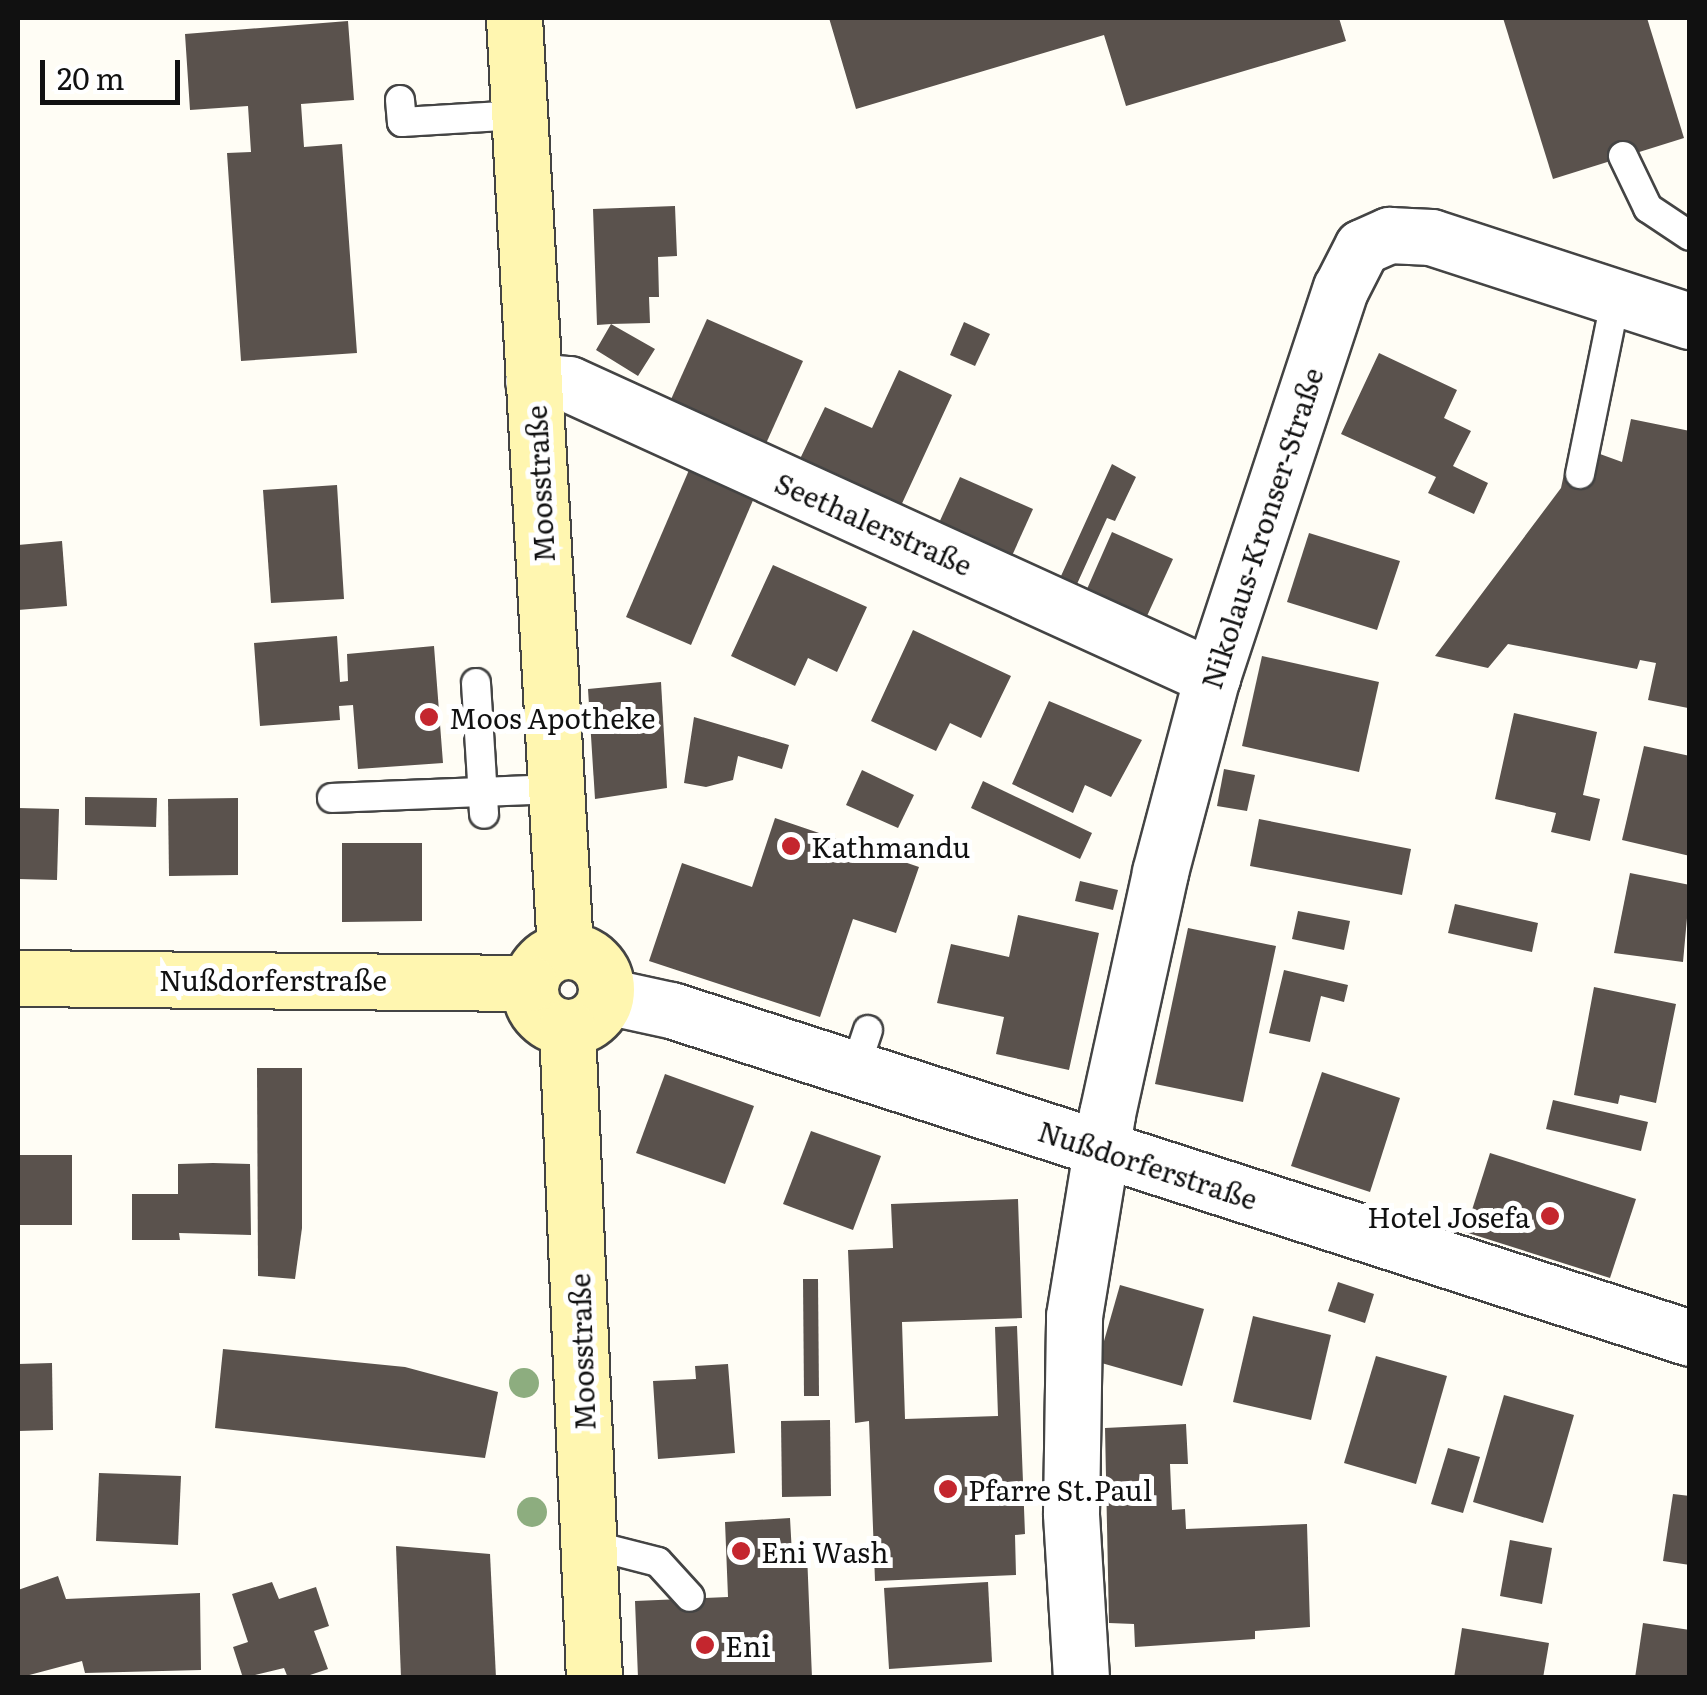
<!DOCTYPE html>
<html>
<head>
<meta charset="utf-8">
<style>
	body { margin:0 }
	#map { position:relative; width:1707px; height:1695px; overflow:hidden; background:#fffdf5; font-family:Literata,serif }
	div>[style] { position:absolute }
	.building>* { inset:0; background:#5a524d }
	.roads { filter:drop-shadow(2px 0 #444) drop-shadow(-2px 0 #444) drop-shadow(0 2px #444) drop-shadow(0 -2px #444) }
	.lane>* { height:28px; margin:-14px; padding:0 14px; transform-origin:14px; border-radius:14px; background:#fff }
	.street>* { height:55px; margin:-27.5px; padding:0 27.5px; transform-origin:27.5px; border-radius:27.5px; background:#fff }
	.secondary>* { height:55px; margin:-27.5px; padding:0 27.5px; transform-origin:27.5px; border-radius:27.5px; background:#fff6b0 }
	.secondary>.ring { margin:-27.5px; padding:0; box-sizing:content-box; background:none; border:55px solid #fff6b0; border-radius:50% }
	.trees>* { width:30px; height:30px; margin:-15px; border-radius:50%; background:#8dad7f }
	.dots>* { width:28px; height:28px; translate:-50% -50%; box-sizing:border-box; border:5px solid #fff; border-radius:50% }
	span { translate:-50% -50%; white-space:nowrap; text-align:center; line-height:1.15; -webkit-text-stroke:10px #fff; paint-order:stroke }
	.street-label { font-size:28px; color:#111 }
	.poi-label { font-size:28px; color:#111 }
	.left { translate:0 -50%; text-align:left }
	.right { translate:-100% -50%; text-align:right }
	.frame { position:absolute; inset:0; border:20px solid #111; pointer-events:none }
	.scale { position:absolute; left:40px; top:60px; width:140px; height:45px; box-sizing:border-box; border:5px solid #111; border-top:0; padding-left:12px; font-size:30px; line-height:35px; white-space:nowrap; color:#111; -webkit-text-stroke:8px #fff; paint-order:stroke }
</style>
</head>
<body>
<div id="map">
	<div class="building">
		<div style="clip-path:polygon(829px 18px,1339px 18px,1346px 41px,1126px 106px,1104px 35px,856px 109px)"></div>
		<div style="clip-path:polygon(1503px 18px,1647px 18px,1684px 138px,1553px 179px)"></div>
		<div style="clip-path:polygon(348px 21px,354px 100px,301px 104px,304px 147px,342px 144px,357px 353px,241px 361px,227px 153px,251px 152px,248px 106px,190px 110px,185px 34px)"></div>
		<div style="clip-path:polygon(675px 206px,677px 256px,658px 257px,659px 297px,649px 297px,650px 323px,611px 324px,655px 349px,638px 376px,596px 350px,611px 324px,597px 325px,593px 209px)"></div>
		<div style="clip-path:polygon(707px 319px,803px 361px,764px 448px,668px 406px)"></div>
		<div style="clip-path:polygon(964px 322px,990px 334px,975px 366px,950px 355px)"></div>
		<div style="clip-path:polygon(1379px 353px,1457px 390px,1444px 418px,1471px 431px,1453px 466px,1488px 483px,1474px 514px,1428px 493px,1436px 477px,1341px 434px)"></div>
		<div style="clip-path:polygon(899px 370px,952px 395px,899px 510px,798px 463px,825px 407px,872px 428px)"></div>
		<div style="clip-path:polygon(1631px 419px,1690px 431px,1688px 708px,1648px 700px,1656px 663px,1640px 660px,1637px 669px,1508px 644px,1488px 668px,1435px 656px,1561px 488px,1565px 469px,1593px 475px,1600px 454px,1622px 462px)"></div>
		<div style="clip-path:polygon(1112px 464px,1136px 477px,1115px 521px,1107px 518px,1077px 584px,1061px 576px)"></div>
		<div style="clip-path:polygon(689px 470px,754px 498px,691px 645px,626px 617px)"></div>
		<div style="clip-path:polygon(960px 477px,1033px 509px,1011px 558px,938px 525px)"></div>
		<div style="clip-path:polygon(337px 485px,344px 599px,271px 603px,263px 490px)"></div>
		<div style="clip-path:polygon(1112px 532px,1173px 559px,1147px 616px,1087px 589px)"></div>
		<div style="clip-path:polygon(1309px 533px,1400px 561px,1377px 630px,1287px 602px)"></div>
		<div style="clip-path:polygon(62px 541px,67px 606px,18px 610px,18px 545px)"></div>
		<div style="clip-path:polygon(773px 565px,867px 607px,837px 672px,808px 658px,795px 686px,731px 656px)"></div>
		<div style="clip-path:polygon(913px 630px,1011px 676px,981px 738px,950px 723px,936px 751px,871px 721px)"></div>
		<div style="clip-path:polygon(337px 636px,340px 682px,348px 681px,347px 654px,434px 646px,443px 763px,358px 769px,353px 705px,339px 706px,340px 720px,260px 726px,254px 643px)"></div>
		<div style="clip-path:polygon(1262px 656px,1379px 682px,1359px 772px,1242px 746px)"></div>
		<div style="clip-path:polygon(661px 682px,667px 788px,595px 799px,588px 689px)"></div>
		<div style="clip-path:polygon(1049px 701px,1142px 740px,1111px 797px,1085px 785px,1073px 813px,1012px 784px)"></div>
		<div style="clip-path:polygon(1514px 713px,1597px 732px,1583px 795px,1600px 799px,1590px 841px,1551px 832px,1556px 813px,1495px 799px)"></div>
		<div style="clip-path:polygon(694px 717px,789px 745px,782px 769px,738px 756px,733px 780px,706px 787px,684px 783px)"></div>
		<div style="clip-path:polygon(1644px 746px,1690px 756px,1690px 856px,1622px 840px)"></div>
		<div style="clip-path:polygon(1224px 769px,1255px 775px,1247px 811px,1217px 806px)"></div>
		<div style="clip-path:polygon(862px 770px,914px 795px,898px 828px,846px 805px)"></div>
		<div style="clip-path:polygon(983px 781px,1092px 833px,1080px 859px,971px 808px)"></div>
		<div style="clip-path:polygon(85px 797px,157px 798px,156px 827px,85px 825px)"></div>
		<div style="clip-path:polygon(238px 798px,238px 875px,169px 876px,168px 799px)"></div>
		<div style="clip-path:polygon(18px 808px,59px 809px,57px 880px,18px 879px)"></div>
		<div style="clip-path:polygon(775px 818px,919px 867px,896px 933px,853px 919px,820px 1017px,649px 961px,682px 863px,752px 887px)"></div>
		<div style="clip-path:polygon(1259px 819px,1411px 849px,1402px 895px,1250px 866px)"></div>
		<div style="clip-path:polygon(342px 843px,422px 843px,422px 921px,342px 922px)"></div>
		<div style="clip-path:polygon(1630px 873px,1690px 885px,1683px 962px,1614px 953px)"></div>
		<div style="clip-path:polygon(1080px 881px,1118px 890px,1113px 910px,1075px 901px)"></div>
		<div style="clip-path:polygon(1455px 904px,1538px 923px,1532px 952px,1448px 933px)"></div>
		<div style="clip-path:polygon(1298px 911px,1350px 921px,1344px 950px,1292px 939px)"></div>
		<div style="clip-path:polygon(1018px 915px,1099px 933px,1069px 1070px,996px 1054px,1004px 1017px,937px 1003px,951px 944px,1009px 957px)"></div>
		<div style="clip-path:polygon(1188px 928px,1276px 946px,1243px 1102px,1155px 1084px)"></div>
		<div style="clip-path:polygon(1284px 970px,1348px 985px,1344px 1002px,1321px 996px,1310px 1042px,1269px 1033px)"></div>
		<div style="clip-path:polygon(1594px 987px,1676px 1004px,1656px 1103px,1620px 1095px,1618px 1104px,1574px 1095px)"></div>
		<div style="clip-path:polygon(257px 1068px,302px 1068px,302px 1228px,295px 1279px,258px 1276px)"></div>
		<div style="clip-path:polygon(1322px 1072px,1400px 1098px,1370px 1192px,1291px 1166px)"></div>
		<div style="clip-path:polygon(665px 1074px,754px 1106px,725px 1184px,636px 1153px)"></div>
		<div style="clip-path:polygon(1553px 1100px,1648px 1122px,1641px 1151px,1546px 1129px)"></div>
		<div style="clip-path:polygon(811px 1131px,881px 1156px,853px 1230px,783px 1204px)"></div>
		<div style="clip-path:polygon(1490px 1153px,1636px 1199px,1610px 1278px,1465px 1232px)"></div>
		<div style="clip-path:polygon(18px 1155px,72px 1155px,72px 1225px,18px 1225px)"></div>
		<div style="clip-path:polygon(213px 1163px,250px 1164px,251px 1235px,179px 1233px,180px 1240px,132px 1240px,132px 1194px,178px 1194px,178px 1164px)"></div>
		<div style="clip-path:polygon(1018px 1199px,1022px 1318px,902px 1322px,905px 1419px,998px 1416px,995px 1327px,1017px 1326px,1025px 1534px,1015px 1535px,1016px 1575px,875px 1581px,869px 1421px,855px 1423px,848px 1250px,893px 1248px,891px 1204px)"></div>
		<div style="clip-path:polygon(803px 1279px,818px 1279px,819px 1396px,804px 1396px)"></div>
		<div style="clip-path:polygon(1338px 1282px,1374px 1294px,1365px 1323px,1328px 1311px)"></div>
		<div style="clip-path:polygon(1120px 1285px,1204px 1309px,1182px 1386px,1098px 1362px)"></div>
		<div style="clip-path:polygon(1253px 1316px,1331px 1335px,1311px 1420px,1233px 1402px)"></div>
		<div style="clip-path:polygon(223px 1349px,405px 1367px,498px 1392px,485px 1458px,215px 1428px)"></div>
		<div style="clip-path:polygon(1376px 1356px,1447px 1376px,1416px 1484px,1344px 1463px)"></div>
		<div style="clip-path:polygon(52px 1363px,53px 1430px,18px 1431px,18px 1364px)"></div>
		<div style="clip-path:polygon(728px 1364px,735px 1453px,658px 1459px,653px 1381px,696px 1379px,695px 1366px)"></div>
		<div style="clip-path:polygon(1504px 1395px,1574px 1415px,1543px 1523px,1473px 1502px)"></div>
		<div style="clip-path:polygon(830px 1420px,831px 1496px,782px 1497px,781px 1421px)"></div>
		<div style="clip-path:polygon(1186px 1424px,1188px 1464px,1170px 1464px,1172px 1510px,1185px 1509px,1186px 1529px,1307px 1524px,1310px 1627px,1255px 1631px,1255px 1639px,1135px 1647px,1134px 1624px,1109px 1623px,1105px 1428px)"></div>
		<div style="clip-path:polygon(1448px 1448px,1480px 1457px,1463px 1513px,1431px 1504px)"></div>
		<div style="clip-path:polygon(99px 1473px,181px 1476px,178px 1545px,96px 1541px)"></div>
		<div style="clip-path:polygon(1673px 1494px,1690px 1496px,1690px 1565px,1663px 1561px)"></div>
		<div style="clip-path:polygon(790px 1518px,792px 1554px,807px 1553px,812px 1678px,638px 1678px,635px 1601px,728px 1597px,725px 1522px)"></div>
		<div style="clip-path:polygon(1510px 1540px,1552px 1548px,1542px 1604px,1500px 1596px)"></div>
		<div style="clip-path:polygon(396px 1546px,490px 1554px,496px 1678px,401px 1678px)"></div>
		<div style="clip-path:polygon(58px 1576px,66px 1599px,200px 1593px,201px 1670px,85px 1673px,82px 1661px,18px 1678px,18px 1590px)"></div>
		<div style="clip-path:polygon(272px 1582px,279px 1599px,316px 1587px,329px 1626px,314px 1631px,328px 1669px,301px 1678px,288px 1678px,284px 1668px,243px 1678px,233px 1647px,248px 1642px,232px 1594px)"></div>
		<div style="clip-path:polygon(988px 1582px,992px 1662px,889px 1669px,884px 1588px)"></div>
		<div style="clip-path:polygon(1643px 1623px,1690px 1630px,1690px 1678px,1635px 1678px)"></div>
		<div style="clip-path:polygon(1462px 1628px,1549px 1643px,1543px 1678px,1454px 1678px)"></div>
	</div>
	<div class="roads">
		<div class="lane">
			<div style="left:400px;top:100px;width:22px;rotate:85deg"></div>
			<div style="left:402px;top:122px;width:117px;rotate:-3.4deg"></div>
			<div style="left:1623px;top:156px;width:58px;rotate:64.3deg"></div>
			<div style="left:1648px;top:208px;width:50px;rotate:33.7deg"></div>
			<div style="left:1580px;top:474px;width:181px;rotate:-78.5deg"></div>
			<div style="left:476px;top:683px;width:131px;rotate:86.5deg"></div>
			<div style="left:332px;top:798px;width:223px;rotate:-2.3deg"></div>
			<div style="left:855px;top:1069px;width:41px;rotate:-71.6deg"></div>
			<div style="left:588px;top:1544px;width:72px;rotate:14.4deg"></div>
			<div style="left:658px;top:1562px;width:47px;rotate:47.6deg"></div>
		</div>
		<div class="street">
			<div style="left:533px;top:381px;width:36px;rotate:5deg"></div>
			<div style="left:569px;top:384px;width:707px;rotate:24.5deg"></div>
			<div style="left:606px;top:996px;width:66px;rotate:12.2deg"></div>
			<div style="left:671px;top:1010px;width:1070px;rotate:17.84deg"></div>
			<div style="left:1081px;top:1678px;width:165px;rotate:-93.5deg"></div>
			<div style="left:1071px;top:1513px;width:197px;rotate:-89.1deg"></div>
			<div style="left:1074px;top:1316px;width:205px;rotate:-80.7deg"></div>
			<div style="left:1107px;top:1114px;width:248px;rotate:-77.6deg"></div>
			<div style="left:1160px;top:872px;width:202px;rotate:-75.1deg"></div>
			<div style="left:1212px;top:677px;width:410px;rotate:-71.7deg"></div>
			<div style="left:1341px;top:288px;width:46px;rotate:-62.9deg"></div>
			<div style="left:1362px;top:247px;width:30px;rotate:-24deg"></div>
			<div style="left:1389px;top:235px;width:42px;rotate:2.7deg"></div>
			<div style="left:1431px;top:237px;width:272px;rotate:18deg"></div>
		</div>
		<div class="secondary">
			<div style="left:514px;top:18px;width:934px;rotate:86.87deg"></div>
			<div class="ring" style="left:530px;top:951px;width:21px;height:21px"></div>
			<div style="left:18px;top:978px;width:511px;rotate:0.56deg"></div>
			<div style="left:567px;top:1027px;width:652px;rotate:87.63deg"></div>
		</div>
	</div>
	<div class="trees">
		<div style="left:524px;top:1383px"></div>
		<div style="left:532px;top:1512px"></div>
	</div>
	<div class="dots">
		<div style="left:429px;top:717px;background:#c4262e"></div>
		<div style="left:791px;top:846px;background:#c4262e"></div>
		<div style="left:1550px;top:1216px;background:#c4262e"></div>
		<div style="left:948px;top:1489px;background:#c4262e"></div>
		<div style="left:741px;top:1551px;background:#c4262e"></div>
		<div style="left:705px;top:1645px;background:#c4262e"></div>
	</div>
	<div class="street-label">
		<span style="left:539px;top:484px;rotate:-93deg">Moosstraße</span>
		<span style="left:874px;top:523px;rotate:24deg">Seethalerstraße</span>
		<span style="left:1261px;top:528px;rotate:-72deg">Nikolaus-Kronser-Straße</span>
		<span style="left:273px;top:979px">Nußdorferstraße</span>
		<span style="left:1148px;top:1164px;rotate:18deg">Nußdorferstraße</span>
		<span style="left:581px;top:1352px;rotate:-92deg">Moosstraße</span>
	</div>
	<div class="poi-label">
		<span class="left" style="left:449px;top:717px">Moos Apotheke</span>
		<span class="left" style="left:811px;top:846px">Kathmandu</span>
		<span class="right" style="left:1530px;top:1216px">Hotel Josefa</span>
		<span class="left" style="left:968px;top:1489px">Pfarre St.Paul</span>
		<span class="left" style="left:761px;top:1551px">Eni Wash</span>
		<span class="left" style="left:725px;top:1645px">Eni</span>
	</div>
	<div class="frame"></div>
	<div class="scale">20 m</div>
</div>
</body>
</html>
